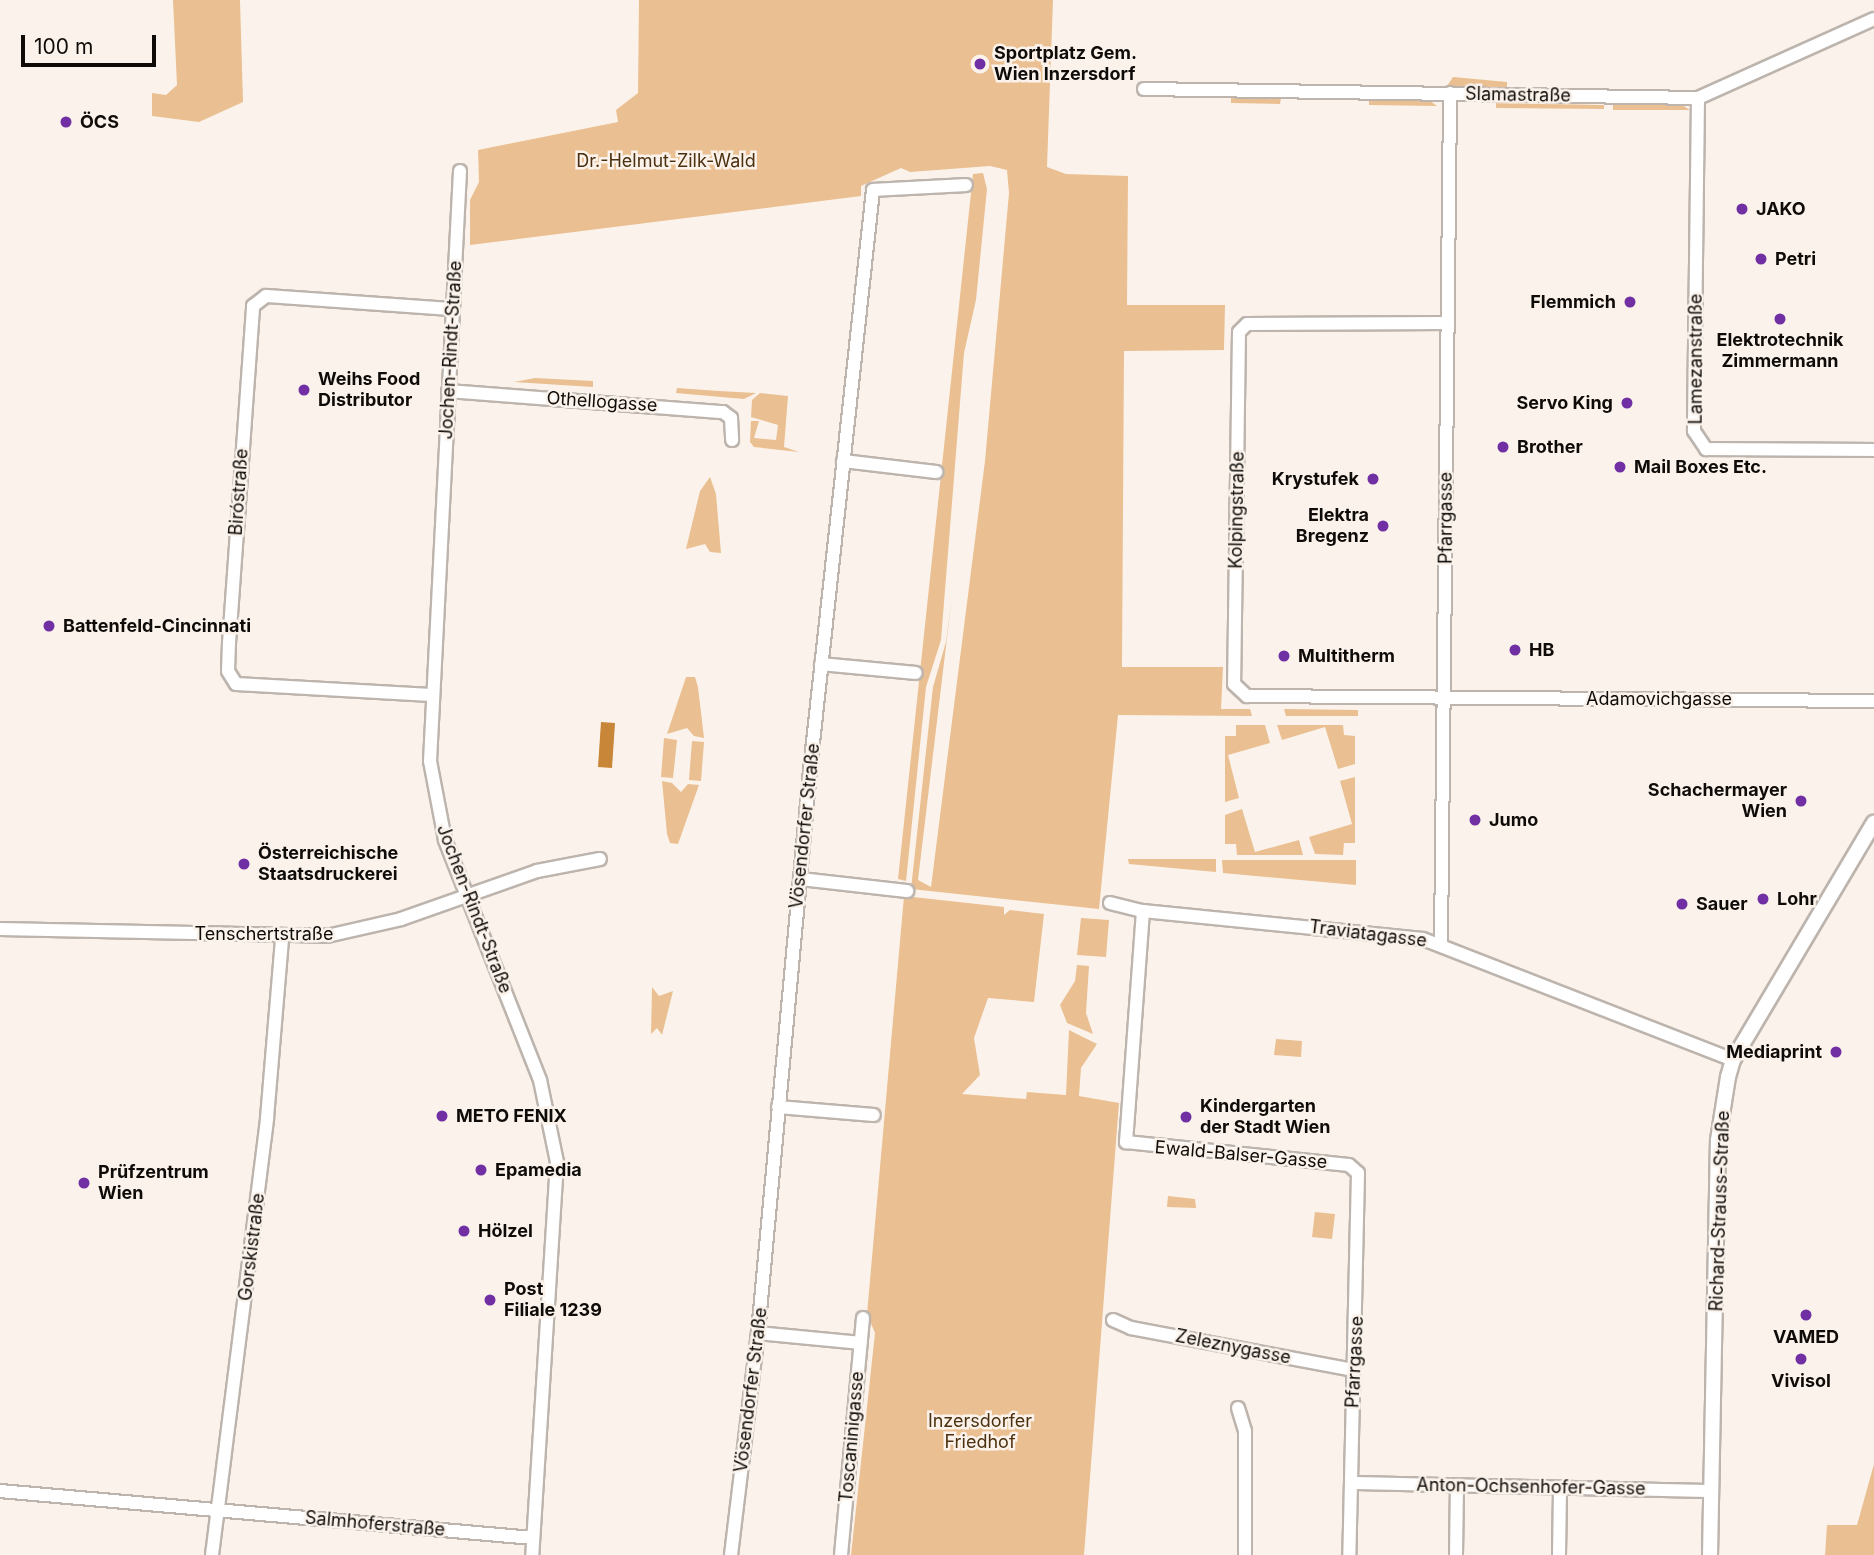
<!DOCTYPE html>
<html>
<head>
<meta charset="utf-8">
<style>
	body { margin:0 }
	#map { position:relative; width:1874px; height:1555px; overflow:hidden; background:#fbf3eb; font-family:Inter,sans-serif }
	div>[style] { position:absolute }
	.green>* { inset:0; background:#eabf91 }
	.water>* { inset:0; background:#c78638 }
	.roads { filter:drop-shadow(2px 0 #bcb4ad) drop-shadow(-2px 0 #bcb4ad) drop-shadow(0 2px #bcb4ad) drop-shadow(0 -2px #bcb4ad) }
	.minor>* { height:12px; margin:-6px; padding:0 6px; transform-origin:6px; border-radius:6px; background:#fff }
	.major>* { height:14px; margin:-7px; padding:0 7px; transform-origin:7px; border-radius:7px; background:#fff }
	.dots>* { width:19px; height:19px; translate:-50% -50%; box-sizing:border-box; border:4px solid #fbf3eb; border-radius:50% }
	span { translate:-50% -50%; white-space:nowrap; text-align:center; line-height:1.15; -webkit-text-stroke:5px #fbf3eb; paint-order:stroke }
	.poi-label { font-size:18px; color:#0e0b09; font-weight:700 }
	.left { translate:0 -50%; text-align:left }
	.right { translate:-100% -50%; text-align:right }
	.street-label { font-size:18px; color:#0e0b09 }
	.park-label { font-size:18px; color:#4c3110 }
	.scale { position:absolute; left:21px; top:35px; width:135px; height:32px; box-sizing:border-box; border:4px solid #0e0b09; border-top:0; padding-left:9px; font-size:21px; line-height:24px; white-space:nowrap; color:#0e0b09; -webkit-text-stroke:5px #fbf3eb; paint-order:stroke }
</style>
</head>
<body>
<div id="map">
	<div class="green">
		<div style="clip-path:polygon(173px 0,240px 0,243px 102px,199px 122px,152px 116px,152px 93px,166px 95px,177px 85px)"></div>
		<div style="clip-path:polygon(639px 0,1053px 0,1047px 167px,1066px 174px,1128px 176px,1127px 305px,1225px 305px,1224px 350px,1124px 351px,1122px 667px,1223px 667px,1221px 709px,1250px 709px,1252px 716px,1118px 715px,1099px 909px,911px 889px,933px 687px,946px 642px,952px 596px,918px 880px,931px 887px,985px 461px,1009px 193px,1007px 170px,990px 166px,910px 172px,901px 168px,861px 186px,861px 196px,470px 245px,470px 200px,479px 182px,478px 150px,618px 122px,616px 110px,638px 93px)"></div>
		<div style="clip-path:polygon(1453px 77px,1507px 82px,1507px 87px,1464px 90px,1447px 86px)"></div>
		<div style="clip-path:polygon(1231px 97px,1281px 98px,1280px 104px,1231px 103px)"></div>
		<div style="clip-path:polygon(1369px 99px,1430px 101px,1437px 106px,1369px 105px)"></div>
		<div style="clip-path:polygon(1496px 103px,1604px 105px,1604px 109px,1496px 108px)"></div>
		<div style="clip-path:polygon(1613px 105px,1682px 105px,1690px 110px,1613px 110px)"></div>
		<div style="clip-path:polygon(983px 173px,987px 189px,976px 300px,964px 353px,941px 640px,926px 687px,906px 881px,898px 879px,973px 174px)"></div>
		<div style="clip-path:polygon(535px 378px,593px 381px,593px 387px,514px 382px)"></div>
		<div style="clip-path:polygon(677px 388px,719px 391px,756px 393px,744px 399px,676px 393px)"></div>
		<div style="clip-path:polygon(760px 393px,788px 396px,784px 447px,799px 452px,754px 447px,750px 442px,751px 421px,759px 421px,754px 438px,776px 440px,778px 425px,751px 417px,752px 400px)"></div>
		<div style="clip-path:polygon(710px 477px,716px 494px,721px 553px,710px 552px,705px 544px,686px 549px,700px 491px)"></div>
		<div style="clip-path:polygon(686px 677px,695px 677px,698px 687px,704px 738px,694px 736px,687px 728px,667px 734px)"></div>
		<div style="clip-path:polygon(1284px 709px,1358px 710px,1358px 716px,1286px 716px)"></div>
		<div style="clip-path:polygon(1236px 725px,1265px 725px,1270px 743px,1228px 755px,1239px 798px,1225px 802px,1225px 736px,1236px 736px)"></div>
		<div style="clip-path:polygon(1277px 725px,1343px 725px,1344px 735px,1355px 736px,1355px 764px,1338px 769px,1325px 727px,1282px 740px)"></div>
		<div style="clip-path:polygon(664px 738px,677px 740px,673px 778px,661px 777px)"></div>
		<div style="clip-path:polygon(692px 741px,704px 742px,701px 781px,689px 780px)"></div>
		<div style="clip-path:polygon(1355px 777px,1355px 843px,1344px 843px,1343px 855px,1315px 854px,1309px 837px,1352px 824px,1340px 781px)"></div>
		<div style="clip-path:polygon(662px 781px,672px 783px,681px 792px,688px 784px,699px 785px,678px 844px,670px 843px,667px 834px)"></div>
		<div style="clip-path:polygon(1242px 809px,1255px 852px,1299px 840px,1303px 855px,1237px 855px,1236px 844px,1225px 844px,1225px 815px)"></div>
		<div style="clip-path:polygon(1128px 859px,1216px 859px,1216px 872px,1129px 864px)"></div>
		<div style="clip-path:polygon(1222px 860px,1356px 860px,1356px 885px,1223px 873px)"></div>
		<div style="clip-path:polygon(904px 896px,1004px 907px,1004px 915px,1010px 910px,1044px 914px,1034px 1002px,988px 998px,974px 1038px,980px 1075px,962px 1094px,1026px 1099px,1027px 1092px,1066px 1095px,1069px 1030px,1097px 1044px,1081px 1068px,1079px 1096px,1119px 1103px,1084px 1555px,851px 1555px,875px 1333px,867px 1314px)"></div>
		<div style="clip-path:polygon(1081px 918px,1109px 920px,1106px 957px,1077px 955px)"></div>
		<div style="clip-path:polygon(1077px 965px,1089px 966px,1086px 1013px,1093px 1034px,1067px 1023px,1060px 1005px,1075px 981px)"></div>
		<div style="clip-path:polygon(652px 987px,659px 996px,673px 991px,662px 1035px,657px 1028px,651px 1034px)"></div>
		<div style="clip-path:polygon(1276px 1039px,1302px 1041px,1301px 1057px,1274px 1055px)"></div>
		<div style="clip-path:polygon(1168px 1196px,1195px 1199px,1196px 1208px,1167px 1207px)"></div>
		<div style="clip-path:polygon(1315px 1212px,1335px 1214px,1332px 1239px,1312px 1237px)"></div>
		<div style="clip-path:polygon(1874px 1464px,1874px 1555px,1825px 1555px,1827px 1525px,1857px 1525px)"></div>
	</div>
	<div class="water">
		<div style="clip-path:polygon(601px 722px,615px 723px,612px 768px,598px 767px)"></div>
	</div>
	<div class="roads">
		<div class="minor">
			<div style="left:1144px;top:89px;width:554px;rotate:0.93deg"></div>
			<div style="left:1698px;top:98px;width:193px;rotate:-24.2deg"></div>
			<div style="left:1698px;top:98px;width:333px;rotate:90.7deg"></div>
			<div style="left:1694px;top:431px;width:22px;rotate:56deg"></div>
			<div style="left:1706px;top:449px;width:168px;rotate:0.3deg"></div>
			<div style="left:460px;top:171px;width:591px;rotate:92.91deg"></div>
			<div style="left:430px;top:761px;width:80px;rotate:79.2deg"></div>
			<div style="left:445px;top:840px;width:258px;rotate:68.4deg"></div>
			<div style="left:540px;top:1080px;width:84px;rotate:78.3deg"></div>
			<div style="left:557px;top:1162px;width:394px;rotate:93.6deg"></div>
			<div style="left:1446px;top:323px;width:199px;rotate:179.7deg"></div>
			<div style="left:1247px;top:324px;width:11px;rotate:135deg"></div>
			<div style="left:1239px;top:332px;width:352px;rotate:90.8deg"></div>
			<div style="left:1234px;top:684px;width:18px;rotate:43deg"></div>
			<div style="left:1247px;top:696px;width:627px;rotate:0.46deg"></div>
			<div style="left:448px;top:391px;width:276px;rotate:4.4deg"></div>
			<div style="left:723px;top:412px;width:10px;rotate:37deg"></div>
			<div style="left:731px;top:418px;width:22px;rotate:87deg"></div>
			<div style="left:843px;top:461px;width:94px;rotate:6.7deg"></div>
			<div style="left:821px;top:664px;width:95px;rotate:5.4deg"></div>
			<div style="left:431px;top:695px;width:195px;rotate:-176.8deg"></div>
			<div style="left:236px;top:684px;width:15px;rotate:-122deg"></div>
			<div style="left:228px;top:671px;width:28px;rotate:-88deg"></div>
			<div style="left:229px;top:643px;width:338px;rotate:-85.9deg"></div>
			<div style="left:253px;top:306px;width:16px;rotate:-38deg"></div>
			<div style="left:266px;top:296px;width:186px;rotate:4deg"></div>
			<div style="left:800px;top:879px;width:108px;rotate:6.4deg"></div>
			<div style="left:1110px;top:903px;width:34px;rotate:14deg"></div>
			<div style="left:1143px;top:911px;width:281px;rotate:5.7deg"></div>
			<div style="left:1423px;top:939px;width:333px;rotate:21.3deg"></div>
			<div style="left:1143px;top:911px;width:232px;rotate:94.2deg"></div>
			<div style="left:1126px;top:1142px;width:224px;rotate:5.9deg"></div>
			<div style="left:1349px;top:1165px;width:12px;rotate:42deg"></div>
			<div style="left:1358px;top:1173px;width:382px;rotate:91.3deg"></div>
			<div style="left:0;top:929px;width:327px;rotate:1.2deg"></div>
			<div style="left:327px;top:936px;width:76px;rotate:-12.9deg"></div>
			<div style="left:401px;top:919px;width:144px;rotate:-19.4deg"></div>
			<div style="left:537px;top:871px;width:64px;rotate:-10.8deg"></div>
			<div style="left:1441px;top:944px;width:851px;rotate:-89.39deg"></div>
			<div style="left:778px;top:1107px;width:96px;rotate:4.8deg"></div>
			<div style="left:1113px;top:1320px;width:20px;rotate:24deg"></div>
			<div style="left:1131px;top:1328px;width:227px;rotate:10.7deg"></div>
			<div style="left:758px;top:1333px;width:103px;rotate:5.5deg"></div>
			<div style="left:1238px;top:1408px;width:24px;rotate:73deg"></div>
			<div style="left:1245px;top:1431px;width:124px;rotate:90deg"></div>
			<div style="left:1351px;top:1483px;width:361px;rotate:1.3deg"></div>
			<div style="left:0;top:1491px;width:535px;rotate:5.04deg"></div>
			<div style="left:212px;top:1555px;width:440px;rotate:-82.8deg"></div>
			<div style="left:267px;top:1118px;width:181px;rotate:-85.2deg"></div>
			<div style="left:731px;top:1555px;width:224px;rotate:-83.1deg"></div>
			<div style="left:758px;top:1333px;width:565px;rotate:-84.72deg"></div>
			<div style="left:810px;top:770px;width:583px;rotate:-83.8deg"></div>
			<div style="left:873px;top:190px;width:93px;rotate:-3.1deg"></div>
			<div style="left:841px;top:1555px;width:238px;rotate:-84.7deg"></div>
			<div style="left:1456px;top:1555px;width:69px;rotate:-89.2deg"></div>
			<div style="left:1559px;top:1555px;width:67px;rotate:-89.1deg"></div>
		</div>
		<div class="major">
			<div style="left:1710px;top:1555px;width:415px;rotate:-88.9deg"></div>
			<div style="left:1718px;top:1140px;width:64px;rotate:-81deg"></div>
			<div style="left:1728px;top:1077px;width:18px;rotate:-74deg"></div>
			<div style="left:1733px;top:1060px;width:276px;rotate:-59.3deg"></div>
		</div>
	</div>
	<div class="dots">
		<div style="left:980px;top:64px;background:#702fa3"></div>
		<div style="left:66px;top:122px;background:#702fa3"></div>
		<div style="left:1742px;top:209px;background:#702fa3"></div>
		<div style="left:1761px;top:259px;background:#702fa3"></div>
		<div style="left:1630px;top:302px;background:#702fa3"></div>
		<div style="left:1780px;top:319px;background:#702fa3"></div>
		<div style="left:304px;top:390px;background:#702fa3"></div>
		<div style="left:1627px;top:403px;background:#702fa3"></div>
		<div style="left:1503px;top:447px;background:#702fa3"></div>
		<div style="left:1620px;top:467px;background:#702fa3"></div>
		<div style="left:1373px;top:479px;background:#702fa3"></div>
		<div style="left:1383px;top:526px;background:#702fa3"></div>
		<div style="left:49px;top:626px;background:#702fa3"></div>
		<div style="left:1515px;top:650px;background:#702fa3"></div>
		<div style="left:1284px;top:656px;background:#702fa3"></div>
		<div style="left:1801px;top:801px;background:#702fa3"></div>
		<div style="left:1475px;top:820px;background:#702fa3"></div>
		<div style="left:244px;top:864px;background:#702fa3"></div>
		<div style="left:1763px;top:899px;background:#702fa3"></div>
		<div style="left:1682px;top:904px;background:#702fa3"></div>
		<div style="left:1836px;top:1052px;background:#702fa3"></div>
		<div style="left:442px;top:1116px;background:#702fa3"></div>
		<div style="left:1186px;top:1117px;background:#702fa3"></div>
		<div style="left:481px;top:1170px;background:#702fa3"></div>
		<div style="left:84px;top:1183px;background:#702fa3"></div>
		<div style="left:464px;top:1231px;background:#702fa3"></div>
		<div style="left:490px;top:1300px;background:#702fa3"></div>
		<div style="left:1806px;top:1315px;background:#702fa3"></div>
		<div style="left:1801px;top:1359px;background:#702fa3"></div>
	</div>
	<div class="poi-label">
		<span class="left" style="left:994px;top:64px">Sportplatz Gem.<br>Wien Inzersdorf</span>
		<span class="left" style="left:80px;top:122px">ÖCS</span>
		<span class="left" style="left:1756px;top:209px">JAKO</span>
		<span class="left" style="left:1775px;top:259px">Petri</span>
		<span class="right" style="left:1616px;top:302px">Flemmich</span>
		<span style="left:1780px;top:351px">Elektrotechnik<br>Zimmermann</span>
		<span class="left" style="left:318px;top:390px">Weihs Food<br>Distributor</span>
		<span class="right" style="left:1613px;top:403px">Servo King</span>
		<span class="left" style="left:1517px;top:447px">Brother</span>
		<span class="left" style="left:1634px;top:467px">Mail Boxes Etc.</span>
		<span class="right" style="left:1359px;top:479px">Krystufek</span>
		<span class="right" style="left:1369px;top:526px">Elektra<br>Bregenz</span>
		<span class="left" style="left:63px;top:626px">Battenfeld-Cincinnati</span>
		<span class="left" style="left:1529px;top:650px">HB</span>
		<span class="left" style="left:1298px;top:656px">Multitherm</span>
		<span class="right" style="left:1787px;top:801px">Schachermayer<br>Wien</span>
		<span class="left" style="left:1489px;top:820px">Jumo</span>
		<span class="left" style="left:258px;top:864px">Österreichische<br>Staatsdruckerei</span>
		<span class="left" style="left:1777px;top:899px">Lohr</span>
		<span class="left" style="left:1696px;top:904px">Sauer</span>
		<span class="right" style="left:1822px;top:1052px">Mediaprint</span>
		<span class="left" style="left:1200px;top:1117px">Kindergarten<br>der Stadt Wien</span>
		<span class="left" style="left:456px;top:1116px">METO FENIX</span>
		<span class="left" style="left:495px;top:1170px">Epamedia</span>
		<span class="left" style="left:98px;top:1183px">Prüfzentrum<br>Wien</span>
		<span class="left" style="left:478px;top:1231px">Hölzel</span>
		<span class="left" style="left:504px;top:1300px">Post<br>Filiale 1239</span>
		<span style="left:1806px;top:1337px">VAMED</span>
		<span style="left:1801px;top:1381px">Vivisol</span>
	</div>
	<div class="street-label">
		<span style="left:1518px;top:95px;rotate:1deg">Slamastraße</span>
		<span style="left:451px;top:350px;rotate:-87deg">Jochen-Rindt-Straße</span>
		<span style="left:1696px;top:359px;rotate:-90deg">Lamezanstraße</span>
		<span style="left:602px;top:402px;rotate:4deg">Othellogasse</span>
		<span style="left:239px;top:492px;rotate:-86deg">Biróstraße</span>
		<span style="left:1237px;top:510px;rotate:-89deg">Kolpingstraße</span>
		<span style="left:1446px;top:518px;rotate:-90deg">Pfarrgasse</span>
		<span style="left:1659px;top:699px">Adamovichgasse</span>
		<span style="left:805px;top:826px;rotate:-84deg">Vösendorfer Straße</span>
		<span style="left:474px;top:909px;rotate:69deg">Jochen-Rindt-Straße</span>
		<span style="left:264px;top:934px">Tenschertstraße</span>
		<span style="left:1368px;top:934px;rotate:7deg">Traviatagasse</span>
		<span style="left:1241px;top:1155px;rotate:5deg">Ewald-Balser-Gasse</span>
		<span style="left:1720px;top:1211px;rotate:-88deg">Richard-Strauss-Straße</span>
		<span style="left:252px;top:1247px;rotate:-83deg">Gorskistraße</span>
		<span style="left:1233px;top:1347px;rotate:11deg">Zeleznygasse</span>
		<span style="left:1355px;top:1362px;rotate:-87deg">Pfarrgasse</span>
		<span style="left:751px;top:1390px;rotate:-83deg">Vösendorfer Straße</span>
		<span style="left:852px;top:1437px;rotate:-85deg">Toscaninigasse</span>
		<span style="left:1531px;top:1487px;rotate:1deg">Anton-Ochsenhofer-Gasse</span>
		<span style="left:375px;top:1524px;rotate:5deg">Salmhoferstraße</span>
	</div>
	<div class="park-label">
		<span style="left:666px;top:161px">Dr.-Helmut-Zilk-Wald</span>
		<span style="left:980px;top:1432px">Inzersdorfer<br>Friedhof</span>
	</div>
	<div class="scale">100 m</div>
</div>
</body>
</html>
